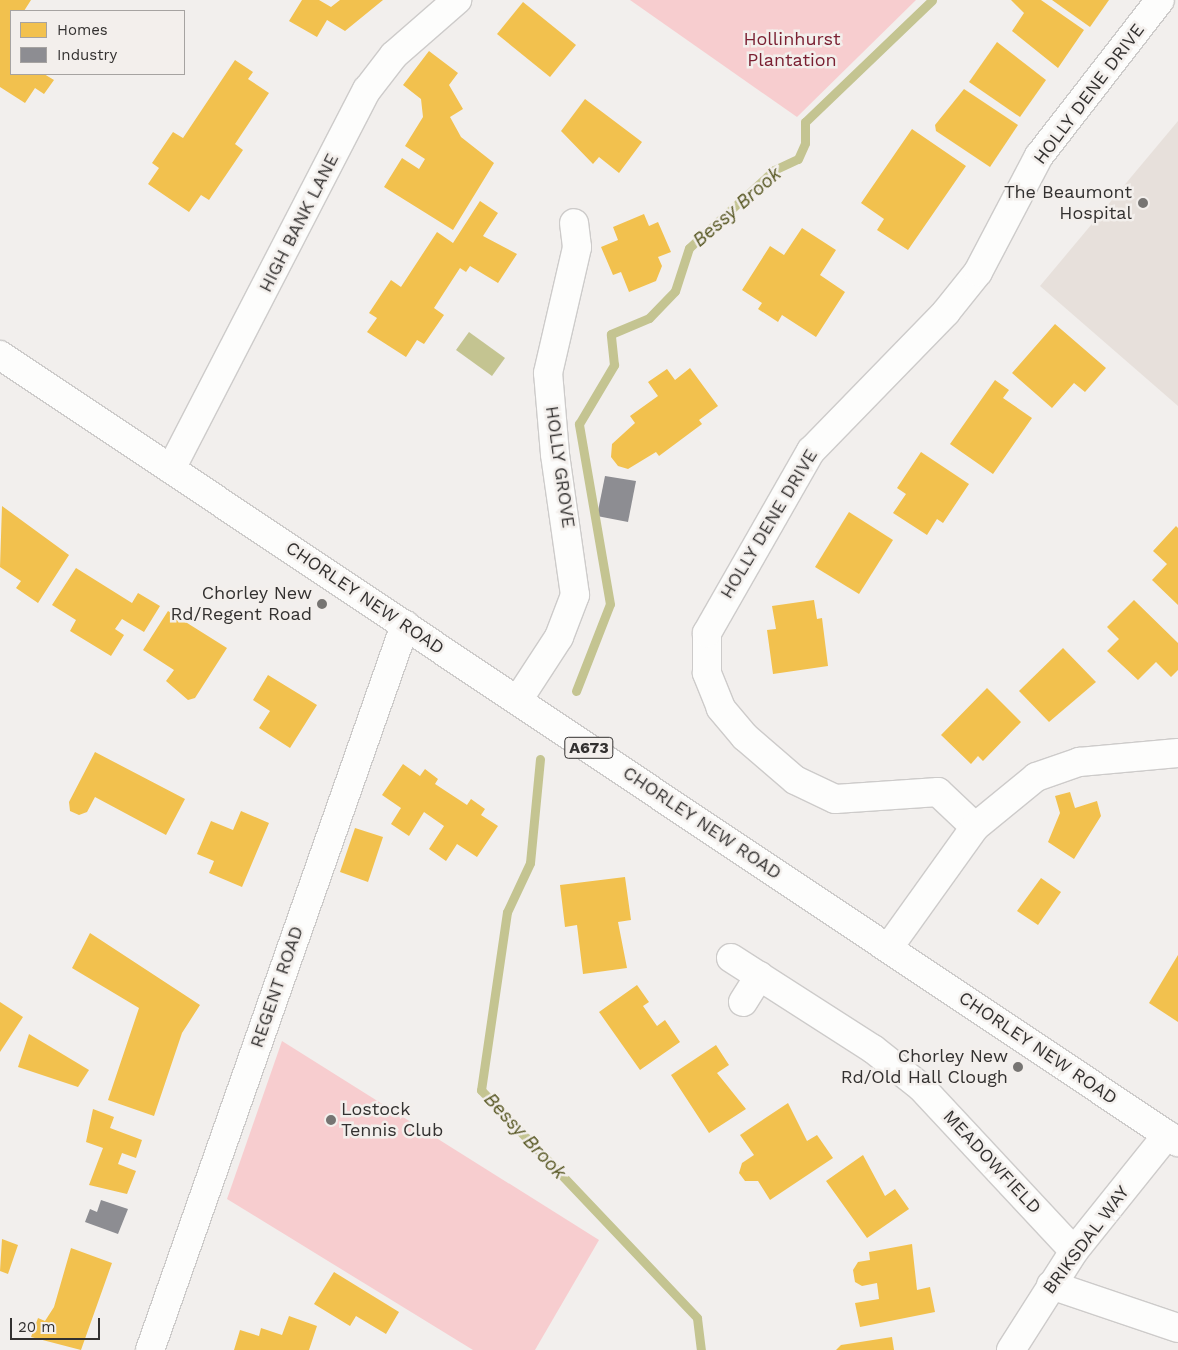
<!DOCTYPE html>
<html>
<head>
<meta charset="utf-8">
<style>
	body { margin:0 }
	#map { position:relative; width:1178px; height:1350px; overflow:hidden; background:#f2efed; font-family:"Work Sans",sans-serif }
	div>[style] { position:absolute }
	.built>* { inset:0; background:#e7e0db }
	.green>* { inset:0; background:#f7cdcf }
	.water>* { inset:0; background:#c4c491 }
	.homes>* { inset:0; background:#f2c14e }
	.industry>* { inset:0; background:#8d8d92 }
	.stream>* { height:9px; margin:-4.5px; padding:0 4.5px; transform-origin:4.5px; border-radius:4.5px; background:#c4c491 }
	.roads { filter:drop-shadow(1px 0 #cdcbca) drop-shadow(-1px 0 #cdcbca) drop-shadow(0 1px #cdcbca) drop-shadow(0 -1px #cdcbca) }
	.minor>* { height:28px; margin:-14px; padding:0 14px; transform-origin:14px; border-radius:14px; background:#fdfdfc }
	.trunk>* { height:28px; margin:-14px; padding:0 14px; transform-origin:14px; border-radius:14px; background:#fdfdfc }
	.dots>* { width:14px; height:14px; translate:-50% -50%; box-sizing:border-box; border:2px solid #f3efec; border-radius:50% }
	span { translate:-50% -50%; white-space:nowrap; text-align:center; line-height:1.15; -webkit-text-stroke:5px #f3efec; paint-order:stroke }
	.shield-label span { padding:1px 4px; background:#f3efec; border:1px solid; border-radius:4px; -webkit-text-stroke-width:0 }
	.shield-label { font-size:16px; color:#333130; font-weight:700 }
	.park-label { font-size:18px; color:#7a2032 }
	.street-label { font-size:18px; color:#333130 }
	.poi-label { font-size:18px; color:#333130 }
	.right { translate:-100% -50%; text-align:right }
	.left { translate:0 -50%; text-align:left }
	.water-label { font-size:19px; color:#54541f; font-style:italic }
	.legend { position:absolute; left:10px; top:10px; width:175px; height:65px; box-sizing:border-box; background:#f3efec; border:1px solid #a6a3a1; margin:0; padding:6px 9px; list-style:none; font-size:15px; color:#333130 }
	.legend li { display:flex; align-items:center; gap:10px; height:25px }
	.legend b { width:25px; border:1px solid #a6a3a1 }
	.scale { position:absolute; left:10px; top:1318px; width:90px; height:22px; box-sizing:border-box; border:2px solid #333130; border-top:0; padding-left:6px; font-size:15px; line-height:18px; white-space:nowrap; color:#333130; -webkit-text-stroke:4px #f3efec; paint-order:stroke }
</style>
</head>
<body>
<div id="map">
	<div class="built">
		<div style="clip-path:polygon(1178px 121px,1178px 406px,1040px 286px)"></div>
	</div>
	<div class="green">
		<div style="clip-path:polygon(630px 0,916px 0,797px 117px)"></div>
		<div style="clip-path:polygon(282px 1041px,599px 1240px,535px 1350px,473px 1350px,227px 1199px)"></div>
	</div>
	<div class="water">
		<div style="clip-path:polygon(469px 332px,505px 358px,492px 376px,456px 350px)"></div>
	</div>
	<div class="homes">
		<div style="clip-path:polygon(0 0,31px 0,24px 11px,11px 11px,11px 74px,44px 74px,54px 80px,44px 94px,35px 88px,25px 103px,0 87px)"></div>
		<div style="clip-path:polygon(302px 0,319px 0,331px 7px,340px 0,383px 0,345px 31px,327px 20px,317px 37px,289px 21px)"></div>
		<div style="clip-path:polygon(1011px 0,1041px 0,1084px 30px,1058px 68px,1012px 31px,1024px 13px)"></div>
		<div style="clip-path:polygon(1052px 0,1109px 0,1090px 27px)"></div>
		<div style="clip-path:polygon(523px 2px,576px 45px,550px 77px,497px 34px)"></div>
		<div style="clip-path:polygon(997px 42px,1046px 80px,1020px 117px,969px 82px)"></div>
		<div style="clip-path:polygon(429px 51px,458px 73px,449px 85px,463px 109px,450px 117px,461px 137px,494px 163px,453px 230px,384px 187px,402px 158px,419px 169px,425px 159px,405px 146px,423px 117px,421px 99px,403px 85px)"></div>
		<div style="clip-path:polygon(235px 60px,253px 72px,248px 79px,269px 93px,235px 144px,243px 150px,209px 200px,201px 195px,189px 212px,148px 184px,159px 168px,152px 163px,173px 132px,183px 138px)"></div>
		<div style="clip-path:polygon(964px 89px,1018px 125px,990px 167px,936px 131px,935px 125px)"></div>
		<div style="clip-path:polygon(585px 99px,642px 142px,619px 173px,599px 157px,593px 164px,561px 131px)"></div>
		<div style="clip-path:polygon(912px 129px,966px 166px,908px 250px,877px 230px,884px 219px,861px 203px)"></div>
		<div style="clip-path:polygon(480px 201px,498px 213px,483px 236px,517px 254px,498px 283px,470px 266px,466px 272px,460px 268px,434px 308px,444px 315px,424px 344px,417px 340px,406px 357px,367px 332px,377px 318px,369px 313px,391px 280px,401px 287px,437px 232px,453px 243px)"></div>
		<div style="clip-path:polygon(644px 214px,649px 226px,658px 222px,671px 252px,658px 257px,662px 266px,656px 281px,629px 292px,621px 272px,613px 275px,601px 247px,618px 240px,613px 227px)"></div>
		<div style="clip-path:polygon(802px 228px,836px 250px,820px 275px,845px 292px,816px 337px,782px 315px,778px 322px,758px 309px,762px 303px,742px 290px,770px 246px,784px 255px)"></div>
		<div style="clip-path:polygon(1055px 324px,1106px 368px,1085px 392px,1074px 383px,1052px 408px,1012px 373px)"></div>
		<div style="clip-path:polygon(690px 368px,718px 406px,699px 420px,702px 424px,659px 456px,656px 452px,628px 469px,618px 466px,611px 457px,612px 444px,635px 423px,630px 416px,658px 396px,648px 382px,667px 369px,675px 380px)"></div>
		<div style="clip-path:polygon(995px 380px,1009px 390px,1003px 398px,1032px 418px,993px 474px,950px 444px)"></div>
		<div style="clip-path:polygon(921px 452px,969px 484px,943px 523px,937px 519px,927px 535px,893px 513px,906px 494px,897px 488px)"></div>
		<div style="clip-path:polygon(2px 506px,69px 555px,38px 603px,16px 588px,21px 581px,0 567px)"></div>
		<div style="clip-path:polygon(849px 512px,893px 540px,859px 594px,815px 567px)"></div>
		<div style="clip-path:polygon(1176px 526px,1178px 528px,1178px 605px,1152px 580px,1167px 564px,1153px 551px)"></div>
		<div style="clip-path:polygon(76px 568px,132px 603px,138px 593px,160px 606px,144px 632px,122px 619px,115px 629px,124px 635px,111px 656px,70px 631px,76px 620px,52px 605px)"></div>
		<div style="clip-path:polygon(814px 600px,817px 619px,822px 618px,828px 666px,773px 674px,767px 630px,776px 629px,772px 606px)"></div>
		<div style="clip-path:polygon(1134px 600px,1178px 643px,1178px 670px,1171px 677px,1156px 662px,1138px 680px,1107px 651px,1119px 639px,1107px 627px)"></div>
		<div style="clip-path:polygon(168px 611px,227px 648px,195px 698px,188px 700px,166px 681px,174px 670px,143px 650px)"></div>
		<div style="clip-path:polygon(1063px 648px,1096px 682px,1049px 722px,1019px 691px)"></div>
		<div style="clip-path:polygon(268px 675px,317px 705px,290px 748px,259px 728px,270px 711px,253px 700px)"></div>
		<div style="clip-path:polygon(987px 688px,1021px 722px,983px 761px,978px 756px,971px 764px,941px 735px)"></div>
		<div style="clip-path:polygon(95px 752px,185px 799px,166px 835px,95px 797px,87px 812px,79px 815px,70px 811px,69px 802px)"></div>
		<div style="clip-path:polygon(403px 764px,420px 776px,425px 769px,438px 779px,435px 784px,467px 805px,471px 799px,485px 809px,481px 815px,498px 826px,477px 857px,457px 844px,446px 861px,429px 849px,444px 826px,424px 812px,409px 836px,391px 824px,401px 808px,382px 795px)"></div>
		<div style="clip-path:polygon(1070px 792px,1075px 808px,1097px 801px,1101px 816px,1074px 859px,1048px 842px,1060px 813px,1055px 796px)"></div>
		<div style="clip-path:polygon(241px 811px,269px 823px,242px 887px,209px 873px,214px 861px,197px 854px,211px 821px,233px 830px)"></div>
		<div style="clip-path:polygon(355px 828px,383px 837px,368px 882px,340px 872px)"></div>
		<div style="clip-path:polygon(625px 877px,631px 920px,618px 922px,627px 968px,583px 974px,577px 925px,565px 927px,560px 885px)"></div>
		<div style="clip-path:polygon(1041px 878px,1061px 892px,1038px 925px,1017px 911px)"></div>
		<div style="clip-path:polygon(90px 933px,200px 1005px,182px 1033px,154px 1116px,108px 1100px,139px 1008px,72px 968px)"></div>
		<div style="clip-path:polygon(1178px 955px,1178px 1022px,1149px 1003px)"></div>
		<div style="clip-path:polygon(637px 985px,649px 1002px,643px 1006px,657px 1026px,665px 1020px,680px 1042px,640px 1070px,599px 1012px)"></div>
		<div style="clip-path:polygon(0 1002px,23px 1017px,0 1052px)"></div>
		<div style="clip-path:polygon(29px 1034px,89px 1070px,78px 1087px,18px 1067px)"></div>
		<div style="clip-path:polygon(716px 1045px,729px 1065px,717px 1073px,746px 1109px,709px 1133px,671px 1075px)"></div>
		<div style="clip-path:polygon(788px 1103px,807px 1141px,817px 1135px,833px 1158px,770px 1200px,758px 1181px,745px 1181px,739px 1173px,742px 1163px,754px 1155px,740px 1135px)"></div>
		<div style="clip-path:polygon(93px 1109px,114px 1117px,110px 1128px,142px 1140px,136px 1158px,122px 1153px,118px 1164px,136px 1171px,127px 1194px,89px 1185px,103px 1148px,86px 1142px)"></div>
		<div style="clip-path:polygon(863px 1155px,885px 1196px,895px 1189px,909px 1209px,867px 1238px,826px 1181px)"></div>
		<div style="clip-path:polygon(2px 1239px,18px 1245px,8px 1274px,0 1271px)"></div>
		<div style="clip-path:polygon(912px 1244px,917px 1290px,930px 1287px,935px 1312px,860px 1327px,855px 1303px,879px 1299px,877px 1283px,862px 1286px,855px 1282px,853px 1270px,858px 1262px,870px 1260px,869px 1252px)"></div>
		<div style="clip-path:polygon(71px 1248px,112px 1263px,81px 1350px,31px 1337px,38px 1318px,45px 1321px,54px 1307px)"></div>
		<div style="clip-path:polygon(334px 1272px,399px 1312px,386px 1334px,356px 1316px,350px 1326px,314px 1304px)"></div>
		<div style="clip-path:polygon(289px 1316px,317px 1326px,309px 1350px,234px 1350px,240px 1330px,259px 1336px,261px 1328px,282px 1335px)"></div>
		<div style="clip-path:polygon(892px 1337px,894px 1350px,836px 1350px,841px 1345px)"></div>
	</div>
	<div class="industry">
		<div style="clip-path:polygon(605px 476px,636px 481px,628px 522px,597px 516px)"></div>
		<div style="clip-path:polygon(101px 1200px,128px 1209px,118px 1234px,85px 1222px,90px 1209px,97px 1212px)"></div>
	</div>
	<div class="stream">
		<div style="left:576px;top:691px;width:93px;rotate:-68.7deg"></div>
		<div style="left:610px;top:604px;width:183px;rotate:-99.8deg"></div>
		<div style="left:579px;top:424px;width:69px;rotate:-59.3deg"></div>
		<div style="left:614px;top:365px;width:31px;rotate:-96deg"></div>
		<div style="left:611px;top:334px;width:41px;rotate:-22.8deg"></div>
		<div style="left:649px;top:318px;width:37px;rotate:-46deg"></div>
		<div style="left:675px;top:291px;width:45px;rotate:-72deg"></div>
		<div style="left:689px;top:248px;width:115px;rotate:-42.5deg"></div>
		<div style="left:774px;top:170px;width:26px;rotate:-25deg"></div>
		<div style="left:798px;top:159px;width:17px;rotate:-66deg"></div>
		<div style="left:805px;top:143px;width:21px;rotate:-90deg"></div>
		<div style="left:805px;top:122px;width:176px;rotate:-43.8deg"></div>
		<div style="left:540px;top:759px;width:104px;rotate:95.5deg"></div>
		<div style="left:530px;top:863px;width:54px;rotate:115.1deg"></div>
		<div style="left:507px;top:912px;width:180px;rotate:98.3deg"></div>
		<div style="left:481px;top:1090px;width:314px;rotate:46.5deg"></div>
		<div style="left:697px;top:1318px;width:32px;rotate:83deg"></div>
	</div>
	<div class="roads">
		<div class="minor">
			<div style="left:171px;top:469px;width:427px;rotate:-62.7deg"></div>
			<div style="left:367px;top:90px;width:44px;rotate:-52.4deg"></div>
			<div style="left:394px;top:55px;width:84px;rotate:-41.1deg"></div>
			<div style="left:518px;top:700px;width:75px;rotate:-56.9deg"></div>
			<div style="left:559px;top:637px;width:45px;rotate:-69.1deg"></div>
			<div style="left:575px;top:595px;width:142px;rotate:-98.1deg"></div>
			<div style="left:555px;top:454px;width:81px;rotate:-94.9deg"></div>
			<div style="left:548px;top:373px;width:129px;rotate:-77deg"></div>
			<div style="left:577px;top:247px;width:24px;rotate:-97deg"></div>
			<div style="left:975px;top:827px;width:51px;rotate:-136.6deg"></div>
			<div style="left:938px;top:792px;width:103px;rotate:176.1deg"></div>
			<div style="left:835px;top:799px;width:44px;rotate:-154.6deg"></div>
			<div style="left:795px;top:780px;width:66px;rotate:-139.3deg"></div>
			<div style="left:745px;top:737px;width:38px;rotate:-130deg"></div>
			<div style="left:721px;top:708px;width:38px;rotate:-112deg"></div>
			<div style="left:707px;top:673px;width:40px;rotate:-90deg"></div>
			<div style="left:707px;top:633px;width:210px;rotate:-60.3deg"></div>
			<div style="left:811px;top:451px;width:194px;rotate:-45.8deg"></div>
			<div style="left:946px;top:312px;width:51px;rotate:-51.3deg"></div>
			<div style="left:978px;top:272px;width:131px;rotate:-62.3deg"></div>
			<div style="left:1039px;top:156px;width:197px;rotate:-52.2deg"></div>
			<div style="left:889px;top:947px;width:148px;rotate:-54.4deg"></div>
			<div style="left:975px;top:827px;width:79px;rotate:-39.3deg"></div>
			<div style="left:1036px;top:777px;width:46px;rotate:-19.2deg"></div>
			<div style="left:1079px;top:762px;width:99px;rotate:-5.2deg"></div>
			<div style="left:731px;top:958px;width:169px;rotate:32.7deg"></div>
			<div style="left:873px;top:1049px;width:61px;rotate:38.4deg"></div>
			<div style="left:921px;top:1087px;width:224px;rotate:47deg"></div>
			<div style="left:743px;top:1002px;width:31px;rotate:-58deg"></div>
			<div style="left:1051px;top:1285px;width:134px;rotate:18.7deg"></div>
			<div style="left:150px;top:1350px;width:769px;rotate:-70.62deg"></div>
			<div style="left:1011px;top:1350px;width:117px;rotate:-57.5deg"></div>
			<div style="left:1074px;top:1251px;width:149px;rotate:-51.3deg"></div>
		</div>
		<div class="trunk">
			<div style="left:0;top:355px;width:1417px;rotate:33.75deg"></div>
		</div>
	</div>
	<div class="dots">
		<div style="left:1143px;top:203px;background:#767472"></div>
		<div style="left:322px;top:604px;background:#767472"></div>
		<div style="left:1018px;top:1067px;background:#767472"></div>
		<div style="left:331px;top:1120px;background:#767472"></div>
	</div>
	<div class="shield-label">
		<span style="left:589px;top:748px">A673</span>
	</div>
	<div class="park-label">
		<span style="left:792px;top:50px">Hollinhurst<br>Plantation</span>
	</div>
	<div class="street-label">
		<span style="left:1089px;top:94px;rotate:-53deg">HOLLY DENE DRIVE</span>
		<span style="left:299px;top:223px;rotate:-63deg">HIGH BANK LANE</span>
		<span style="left:560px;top:467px;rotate:82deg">HOLLY GROVE</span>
		<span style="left:769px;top:524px;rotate:-59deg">HOLLY DENE DRIVE</span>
		<span style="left:365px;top:598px;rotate:34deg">CHORLEY NEW ROAD</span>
		<span style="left:702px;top:823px;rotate:34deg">CHORLEY NEW ROAD</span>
		<span style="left:277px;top:987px;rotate:-71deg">REGENT ROAD</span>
		<span style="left:1038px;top:1048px;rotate:34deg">CHORLEY NEW ROAD</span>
		<span style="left:992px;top:1162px;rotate:47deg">MEADOWFIELD</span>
		<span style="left:1086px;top:1240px;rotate:-53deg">BRIKSDAL WAY</span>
	</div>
	<div class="poi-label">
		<span class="right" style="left:1132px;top:203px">The Beaumont<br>Hospital</span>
		<span class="right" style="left:312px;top:604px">Chorley New<br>Rd/Regent Road</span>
		<span class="right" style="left:1008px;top:1067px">Chorley New<br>Rd/Old Hall Clough</span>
		<span class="left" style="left:341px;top:1120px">Lostock<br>Tennis Club</span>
	</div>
	<div class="water-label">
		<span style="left:737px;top:207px;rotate:-41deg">Bessy Brook</span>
		<span style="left:525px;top:1136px;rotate:47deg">Bessy Brook</span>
	</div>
	<ul class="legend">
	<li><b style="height:14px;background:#f2c14e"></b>Homes</li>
	<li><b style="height:14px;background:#8d8d92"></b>Industry</li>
	</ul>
	<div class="scale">20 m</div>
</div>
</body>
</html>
